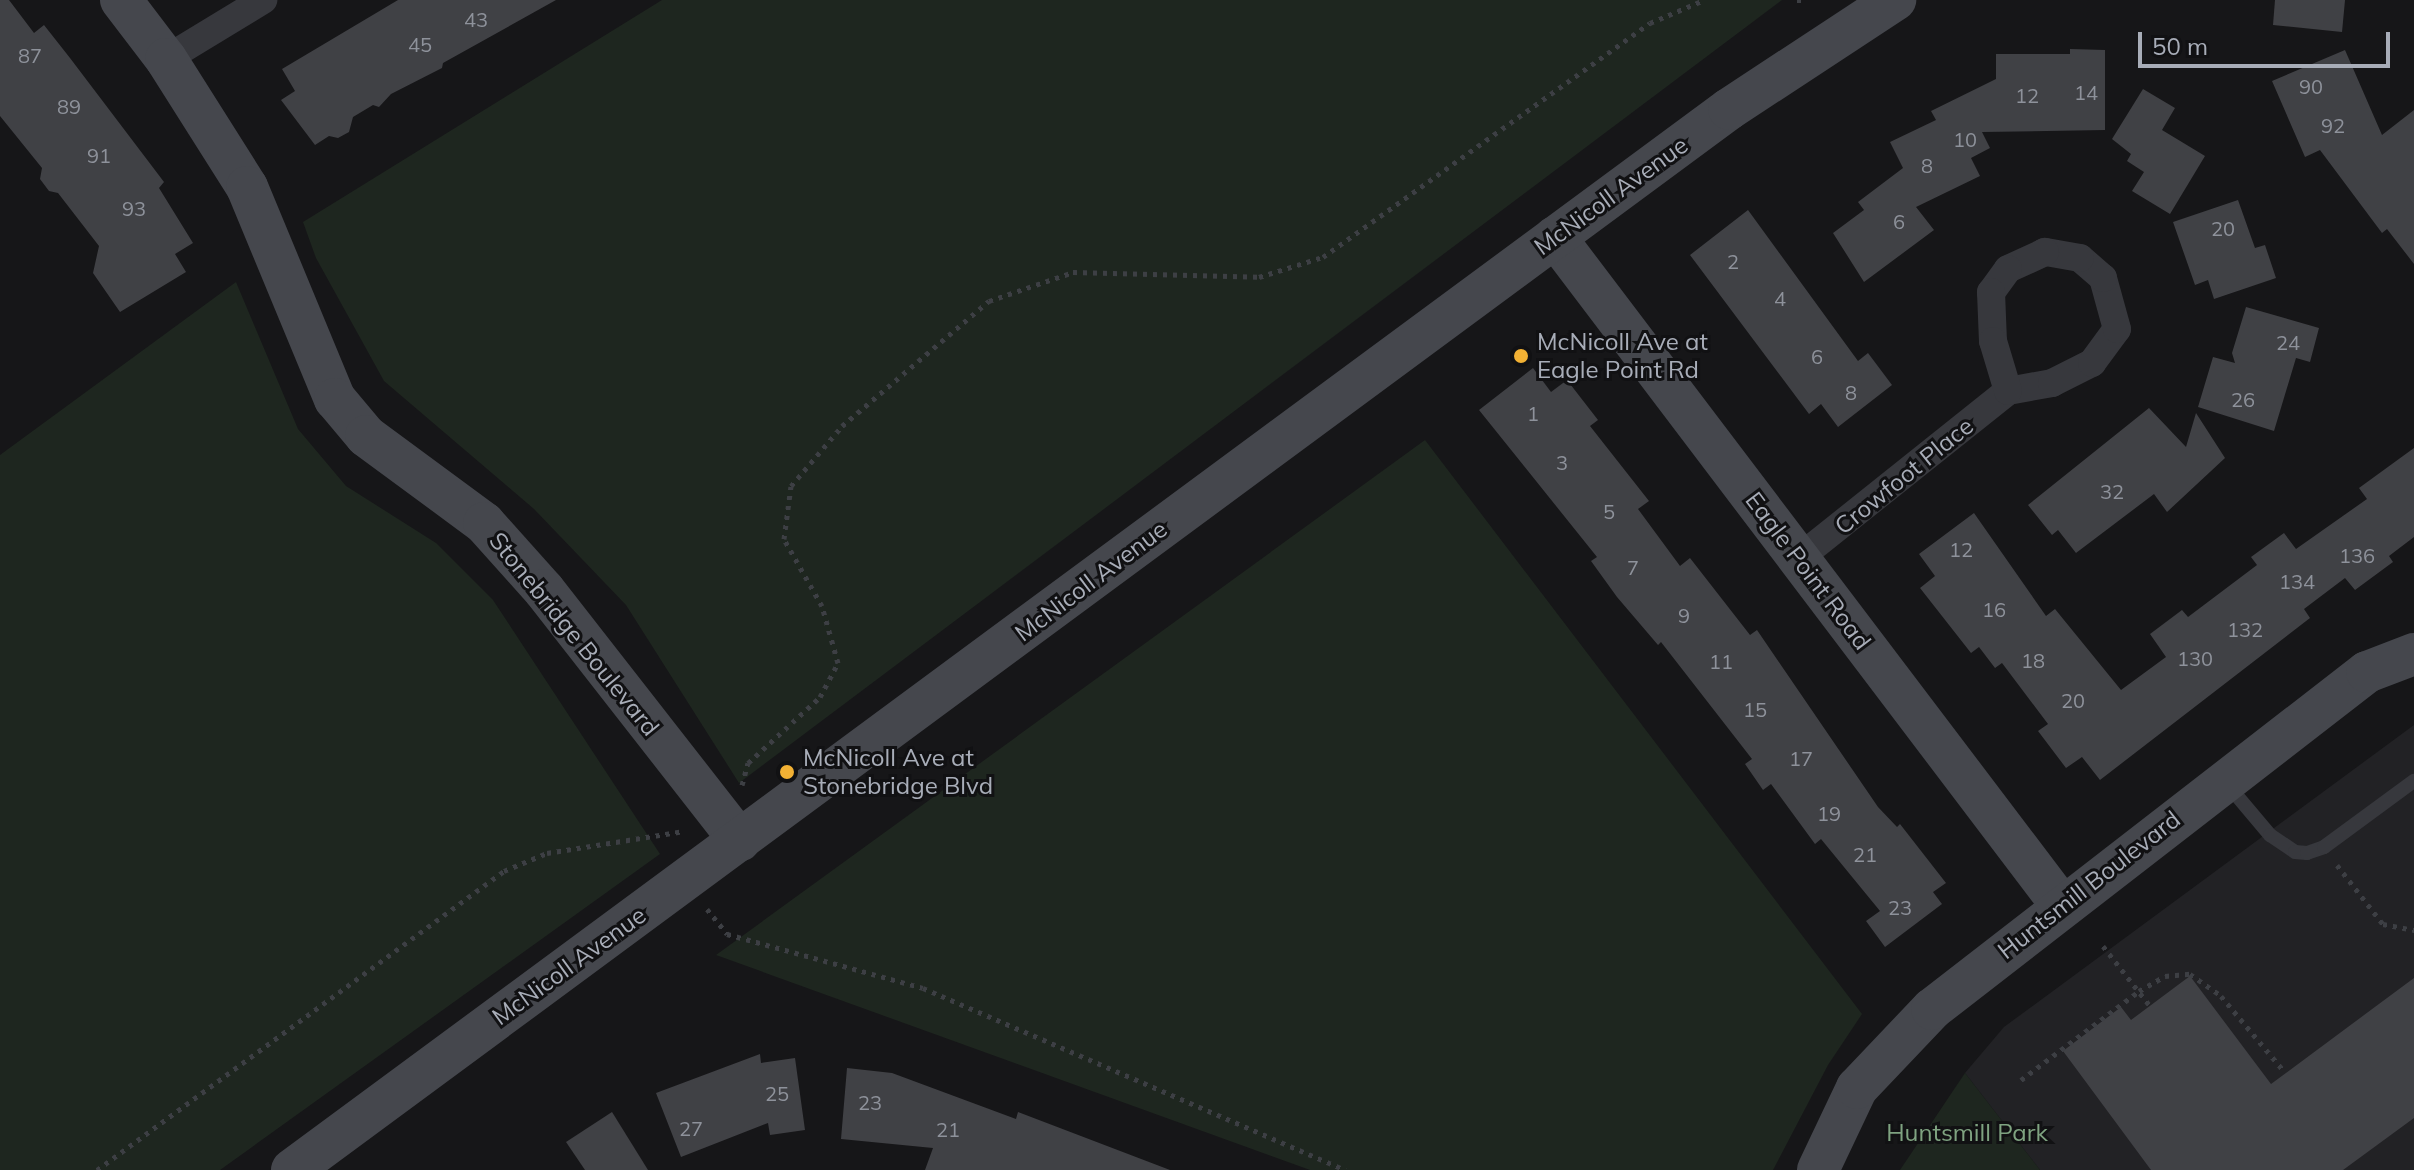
<!DOCTYPE html>
<html>
<head>
<meta charset="utf-8">
<style>
	body { margin:0 }
	#map { position:relative; width:2414px; height:1170px; overflow:hidden; background:#161618; font-family:Mulish,sans-serif }
	div>[style] { position:absolute }
	.built>* { inset:0; background:#222225 }
	.green>* { inset:0; background:#1e261f }
	.building>* { inset:0; background:#404145 }
	.path>* { height:5px; margin-top:-2.5px; transform-origin:0; background:repeating-linear-gradient(90deg,#3d3f44 0 4px,transparent 0 10px) }
	.lane>* { height:14px; margin:-7px; padding:0 7px; transform-origin:7px; border-radius:7px; background:#37383d }
	.street>* { height:28px; margin:-14px; padding:0 14px; transform-origin:14px; border-radius:14px; background:#37383d }
	.secondary>* { height:42px; margin:-21px; padding:0 21px; transform-origin:21px; border-radius:21px; background:#45474d }
	.dots>* { width:22px; height:22px; translate:-50% -50%; box-sizing:border-box; border:4px solid #111113; border-radius:50% }
	span { translate:-50% -50%; white-space:nowrap; text-align:center; line-height:1.15; -webkit-text-stroke:6px #111113; paint-order:stroke }
	.number-label { font-size:20px; color:#8e929b }
	.number-label span { -webkit-text-stroke-width:0 }
	.street-label { font-size:24px; color:#a8adb8 }
	.poi-label { font-size:24px; color:#a8adb8 }
	.left { translate:0 -50%; text-align:left }
	.park-label { font-size:24px; color:#7fa381 }
	.scale { position:absolute; left:2138px; top:32px; width:252px; height:36px; box-sizing:border-box; border:4px solid #a8adb8; border-top:0; padding-left:10px; font-size:24px; line-height:28px; white-space:nowrap; color:#a8adb8; -webkit-text-stroke:6px #111113; paint-order:stroke }
</style>
</head>
<body>
<div id="map">
	<div class="built">
		<div style="clip-path:polygon(2414px 725px,2414px 1170px,2040px 1170px,1965px 1073px,2004px 1027px)"></div>
	</div>
	<div class="green">
		<div style="clip-path:polygon(662px 0,1782px 0,739px 783px,626px 605px,534px 509px,384px 381px,316px 258px,303px 222px)"></div>
		<div style="clip-path:polygon(236px 282px,298px 429px,346px 486px,436px 543px,493px 600px,660px 854px,220px 1170px,0 1170px,0 455px)"></div>
		<div style="clip-path:polygon(1425px 440px,1862px 1014px,1828px 1065px,1773px 1170px,1310px 1170px,716px 955px)"></div>
		<div style="clip-path:polygon(1965px 1073px,2040px 1170px,1900px 1170px)"></div>
	</div>
	<div class="building">
		<div style="clip-path:polygon(0 0,9px 0,34px 33px,44px 25px,70px 58px,164px 182px,159px 188px,193px 243px,175px 254px,186px 272px,120px 312px,93px 273px,99px 246px,58px 193px,49px 191px,40px 179px,42px 168px,0 116px)"></div>
		<div style="clip-path:polygon(398px 0,556px 0,443px 63px,442px 68px,391px 94px,379px 107px,373px 105px,353px 117px,349px 132px,338px 138px,329px 136px,315px 145px,281px 100px,295px 91px,282px 69px)"></div>
		<div style="clip-path:polygon(2275px 0,2345px 0,2342px 32px,2273px 25px)"></div>
		<div style="clip-path:polygon(2070px 49px,2105px 50px,2105px 130px,1982px 132px,1990px 148px,1971px 158px,1980px 176px,1916px 207px,1934px 230px,1864px 282px,1833px 233px,1864px 210px,1858px 202px,1903px 168px,1890px 142px,1936px 120px,1931px 111px,1996px 79px,1996px 54px,2070px 54px)"></div>
		<div style="clip-path:polygon(2345px 50px,2382px 135px,2414px 110px,2414px 264px,2387px 229px,2382px 233px,2320px 150px,2305px 157px,2272px 81px)"></div>
		<div style="clip-path:polygon(2143px 89px,2175px 108px,2162px 130px,2205px 156px,2170px 214px,2132px 191px,2144px 172px,2127px 161px,2131px 154px,2112px 139px)"></div>
		<div style="clip-path:polygon(2238px 200px,2255px 248px,2265px 245px,2276px 278px,2214px 299px,2208px 280px,2195px 285px,2173px 222px)"></div>
		<div style="clip-path:polygon(1748px 210px,1858px 361px,1868px 353px,1892px 385px,1838px 427px,1821px 404px,1809px 414px,1690px 255px)"></div>
		<div style="clip-path:polygon(2246px 307px,2319px 328px,2310px 362px,2296px 358px,2274px 431px,2198px 407px,2213px 357px,2235px 363px,2232px 353px)"></div>
		<div style="clip-path:polygon(1533px 368px,1551px 392px,1567px 380px,1598px 420px,1590px 426px,1649px 501px,1638px 509px,1680px 566px,1690px 558px,1750px 635px,1757px 630px,1878px 807px,1897px 827px,1900px 824px,1946px 883px,1933px 892px,1942px 904px,1885px 947px,1866px 921px,1880px 911px,1821px 839px,1815px 844px,1771px 784px,1763px 790px,1745px 764px,1752px 759px,1661px 642px,1658px 645px,1617px 597px,1591px 561px,1597px 557px,1479px 410px)"></div>
		<div style="clip-path:polygon(2149px 408px,2186px 447px,2196px 413px,2225px 458px,2167px 512px,2154px 494px,2076px 553px,2058px 530px,2052px 535px,2028px 505px)"></div>
		<div style="clip-path:polygon(2414px 448px,2414px 537px,2389px 556px,2393px 562px,2355px 590px,2345px 578px,2304px 609px,2310px 618px,2100px 780px,2082px 757px,2066px 768px,2038px 731px,2048px 724px,2002px 663px,1995px 668px,1979px 647px,1971px 653px,1920px 588px,1935px 576px,1919px 554px,1974px 513px,2046px 616px,2055px 609px,2121px 690px,2166px 657px,2150px 634px,2182px 610px,2188px 617px,2257px 565px,2251px 557px,2284px 533px,2296px 549px,2367px 499px,2359px 488px)"></div>
		<div style="clip-path:polygon(2190px 976px,2271px 1084px,2414px 978px,2414px 1118px,2343px 1170px,2151px 1170px,2063px 1051px,2121px 1007px,2131px 1020px)"></div>
		<div style="clip-path:polygon(760px 1054px,761px 1063px,795px 1058px,805px 1130px,770px 1135px,768px 1123px,681px 1157px,656px 1093px)"></div>
		<div style="clip-path:polygon(847px 1068px,892px 1073px,1016px 1119px,1018px 1112px,1170px 1170px,925px 1170px,933px 1148px,841px 1139px)"></div>
		<div style="clip-path:polygon(612px 1112px,648px 1170px,585px 1170px,566px 1142px)"></div>
	</div>
	<div class="path">
		<div style="left:1797px;top:0;width:10px"></div>
		<div style="left:742px;top:785px;width:23px;rotate:-75deg"></div>
		<div style="left:748px;top:763px;width:98px;rotate:-42.5deg"></div>
		<div style="left:820px;top:697px;width:38px;rotate:-62deg"></div>
		<div style="left:838px;top:663px;width:59px;rotate:-105.7deg"></div>
		<div style="left:822px;top:606px;width:77px;rotate:-119.6deg"></div>
		<div style="left:784px;top:539px;width:53px;rotate:-82.5deg"></div>
		<div style="left:791px;top:486px;width:79px;rotate:-49.6deg"></div>
		<div style="left:842px;top:426px;width:193px;rotate:-40.4deg"></div>
		<div style="left:989px;top:301px;width:89px;rotate:-19deg"></div>
		<div style="left:1073px;top:272px;width:186px;rotate:1.5deg"></div>
		<div style="left:1259px;top:277px;width:67px;rotate:-17.4deg"></div>
		<div style="left:1323px;top:257px;width:402px;rotate:-35.6deg"></div>
		<div style="left:1650px;top:23px;width:59px;rotate:-23.1deg"></div>
		<div style="left:2337px;top:865px;width:75px;rotate:52.1deg"></div>
		<div style="left:2383px;top:924px;width:32px;rotate:11deg"></div>
		<div style="left:707px;top:909px;width:32px;rotate:51deg"></div>
		<div style="left:727px;top:934px;width:203px;rotate:15.4deg"></div>
		<div style="left:923px;top:988px;width:460px;rotate:23.3deg"></div>
		<div style="left:2103px;top:946px;width:76px;rotate:51.9deg"></div>
		<div style="left:2021px;top:1080px;width:148px;rotate:-37deg"></div>
		<div style="left:2139px;top:991px;width:30px;rotate:-30deg"></div>
		<div style="left:2165px;top:976px;width:25px;rotate:-5deg"></div>
		<div style="left:2190px;top:974px;width:38px;rotate:35deg"></div>
		<div style="left:2221px;top:996px;width:98px;rotate:50deg"></div>
		<div style="left:97px;top:1170px;width:505px;rotate:-36.3deg"></div>
		<div style="left:504px;top:871px;width:47px;rotate:-22.7deg"></div>
		<div style="left:547px;top:853px;width:139px;rotate:-9.1deg"></div>
	</div>
	<div class="lane">
		<div style="left:2227px;top:784px;width:67px;rotate:49.9deg"></div>
		<div style="left:2270px;top:835px;width:30px;rotate:34deg"></div>
		<div style="left:2295px;top:852px;width:12px;rotate:5deg"></div>
		<div style="left:2307px;top:853px;width:18px;rotate:-19deg"></div>
		<div style="left:2324px;top:847px;width:112px;rotate:-36.3deg"></div>
	</div>
	<div class="street">
		<div style="left:166px;top:59px;width:114px;rotate:-31.3deg"></div>
		<div style="left:1799px;top:558px;width:268px;rotate:-38.6deg"></div>
		<div style="left:2008px;top:391px;width:45px;rotate:-10.3deg"></div>
		<div style="left:2052px;top:383px;width:45px;rotate:-26.6deg"></div>
		<div style="left:2092px;top:363px;width:42px;rotate:-53.7deg"></div>
		<div style="left:2117px;top:329px;width:53px;rotate:-105.4deg"></div>
		<div style="left:2103px;top:278px;width:30px;rotate:-139deg"></div>
		<div style="left:2080px;top:258px;width:36px;rotate:-170deg"></div>
		<div style="left:2045px;top:252px;width:41px;rotate:155.3deg"></div>
		<div style="left:2008px;top:269px;width:29px;rotate:126deg"></div>
		<div style="left:1991px;top:292px;width:49px;rotate:87.7deg"></div>
		<div style="left:1993px;top:341px;width:52px;rotate:73.3deg"></div>
	</div>
	<div class="secondary">
		<div style="left:121px;top:0;width:74px;rotate:52.7deg"></div>
		<div style="left:166px;top:59px;width:151px;rotate:57.7deg"></div>
		<div style="left:247px;top:187px;width:230px;rotate:67.5deg"></div>
		<div style="left:335px;top:399px;width:48px;rotate:50deg"></div>
		<div style="left:366px;top:436px;width:147px;rotate:36.4deg"></div>
		<div style="left:484px;top:523px;width:90px;rotate:48.2deg"></div>
		<div style="left:544px;top:590px;width:318px;rotate:52deg"></div>
		<div style="left:1555px;top:237px;width:839px;rotate:52.84deg"></div>
		<div style="left:292px;top:1170px;width:1786px;rotate:-36.44deg"></div>
		<div style="left:1729px;top:109px;width:199px;rotate:-33.3deg"></div>
		<div style="left:1818px;top:1170px;width:91px;rotate:-64.6deg"></div>
		<div style="left:1857px;top:1088px;width:109px;rotate:-46.5deg"></div>
		<div style="left:1932px;top:1009px;width:550px;rotate:-37.77deg"></div>
		<div style="left:2367px;top:672px;width:50px;rotate:-21deg"></div>
	</div>
	<div class="dots">
		<div style="left:1521px;top:356px;background:#f2b134"></div>
		<div style="left:787px;top:772px;background:#f2b134"></div>
	</div>
	<div class="number-label">
		<span style="left:476px;top:19px">43</span>
		<span style="left:420px;top:44px">45</span>
		<span style="left:30px;top:55px">87</span>
		<span style="left:2311px;top:86px">90</span>
		<span style="left:2086px;top:92px">14</span>
		<span style="left:2027px;top:95px">12</span>
		<span style="left:69px;top:106px">89</span>
		<span style="left:2333px;top:125px">92</span>
		<span style="left:1965px;top:139px">10</span>
		<span style="left:99px;top:155px">91</span>
		<span style="left:1927px;top:165px">8</span>
		<span style="left:134px;top:208px">93</span>
		<span style="left:1899px;top:221px">6</span>
		<span style="left:2223px;top:228px">20</span>
		<span style="left:1733px;top:261px">2</span>
		<span style="left:1780px;top:298px">4</span>
		<span style="left:2288px;top:342px">24</span>
		<span style="left:1817px;top:356px">6</span>
		<span style="left:1851px;top:392px">8</span>
		<span style="left:2243px;top:399px">26</span>
		<span style="left:1533px;top:413px">1</span>
		<span style="left:1562px;top:462px">3</span>
		<span style="left:2112px;top:491px">32</span>
		<span style="left:1609px;top:511px">5</span>
		<span style="left:1961px;top:549px">12</span>
		<span style="left:2357px;top:555px">136</span>
		<span style="left:1633px;top:567px">7</span>
		<span style="left:2297px;top:581px">134</span>
		<span style="left:1994px;top:609px">16</span>
		<span style="left:1684px;top:615px">9</span>
		<span style="left:2245px;top:629px">132</span>
		<span style="left:2195px;top:658px">130</span>
		<span style="left:2033px;top:660px">18</span>
		<span style="left:1721px;top:661px">11</span>
		<span style="left:2073px;top:700px">20</span>
		<span style="left:1755px;top:709px">15</span>
		<span style="left:1801px;top:758px">17</span>
		<span style="left:1829px;top:813px">19</span>
		<span style="left:1865px;top:854px">21</span>
		<span style="left:1900px;top:907px">23</span>
		<span style="left:777px;top:1093px">25</span>
		<span style="left:870px;top:1102px">23</span>
		<span style="left:691px;top:1128px">27</span>
		<span style="left:948px;top:1129px">21</span>
	</div>
	<div class="street-label">
		<span style="left:1611px;top:196px;rotate:-36deg">McNicoll Avenue</span>
		<span style="left:1904px;top:476px;rotate:-39deg">Crowfoot Place</span>
		<span style="left:1808px;top:571px;rotate:53deg">Eagle Point Road</span>
		<span style="left:1091px;top:581px;rotate:-37deg">McNicoll Avenue</span>
		<span style="left:574px;top:634px;rotate:51deg">Stonebridge Boulevard</span>
		<span style="left:2089px;top:885px;rotate:-38deg">Huntsmill Boulevard</span>
		<span style="left:569px;top:966px;rotate:-36deg">McNicoll Avenue</span>
	</div>
	<div class="poi-label">
		<span class="left" style="left:1537px;top:356px">McNicoll Ave at<br>Eagle Point Rd</span>
		<span class="left" style="left:803px;top:772px">McNicoll Ave at<br>Stonebridge Blvd</span>
	</div>
	<div class="park-label">
		<span style="left:1967px;top:1133px">Huntsmill Park</span>
	</div>
	<div class="scale">50 m</div>
</div>
</body>
</html>
